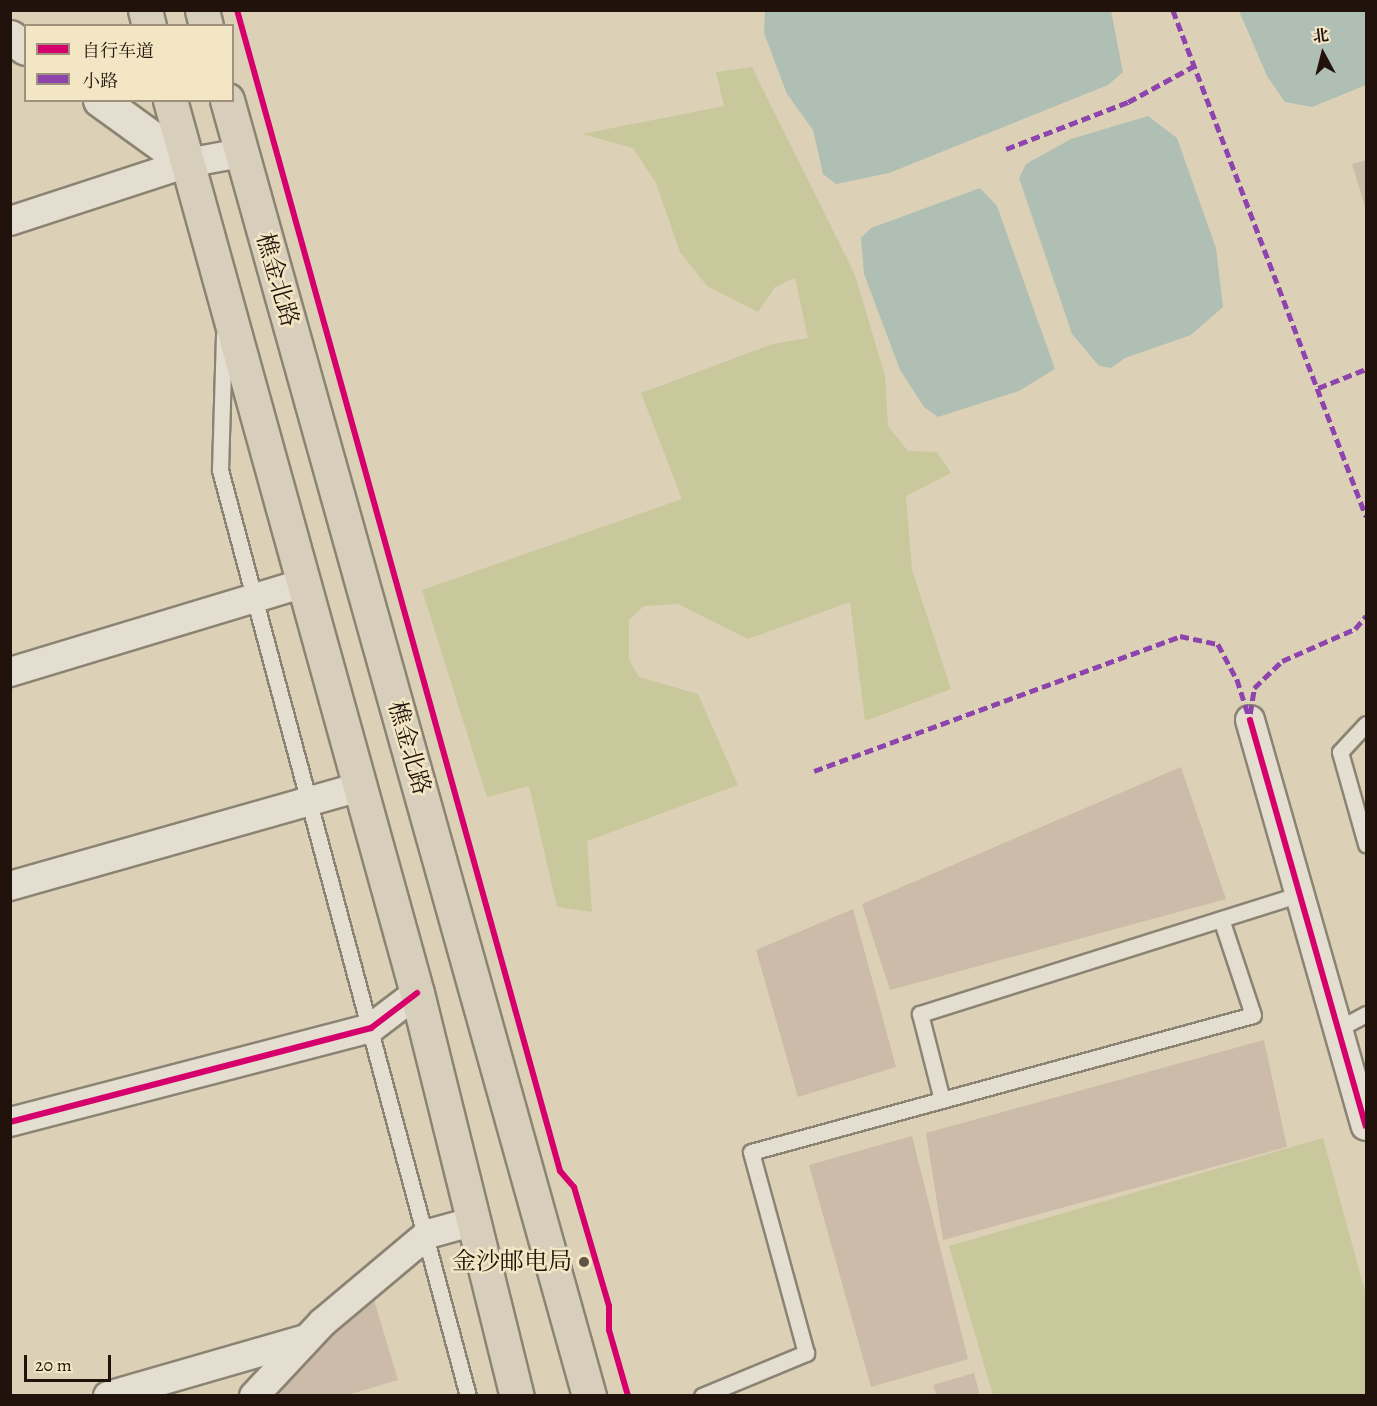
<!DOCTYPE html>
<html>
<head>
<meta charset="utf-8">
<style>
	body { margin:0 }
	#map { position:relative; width:1377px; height:1406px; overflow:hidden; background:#dcd1b6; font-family:Alegreya,"Noto Serif SC",serif }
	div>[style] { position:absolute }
	.green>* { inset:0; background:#c9c79c }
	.water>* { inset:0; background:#b0bfb4 }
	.building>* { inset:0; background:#cbbba8 }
	.roads { filter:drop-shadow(2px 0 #8b8373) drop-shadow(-2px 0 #8b8373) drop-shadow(0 2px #8b8373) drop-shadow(0 -2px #8b8373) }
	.lane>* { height:15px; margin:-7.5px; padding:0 7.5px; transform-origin:7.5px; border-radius:7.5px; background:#e3ded0 }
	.street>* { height:28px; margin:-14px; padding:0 14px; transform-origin:14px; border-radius:14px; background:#e3ded0 }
	.secondary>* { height:33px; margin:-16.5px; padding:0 16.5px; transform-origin:16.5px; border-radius:16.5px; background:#e3ded0 }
	.primary>* { height:33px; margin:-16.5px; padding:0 16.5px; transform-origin:16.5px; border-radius:16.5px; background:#d7cebb }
	.quiet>* { height:4.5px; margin-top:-2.25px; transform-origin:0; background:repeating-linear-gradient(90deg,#8e44ad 0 9px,transparent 0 13.5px) }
	.cycleway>* { height:6px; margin:-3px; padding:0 3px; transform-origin:3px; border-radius:3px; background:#d6006c }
	.dots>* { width:16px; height:16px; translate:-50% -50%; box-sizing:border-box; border:3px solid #f3e6c5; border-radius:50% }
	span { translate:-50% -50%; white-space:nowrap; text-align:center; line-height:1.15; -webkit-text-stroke:5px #f3e6c5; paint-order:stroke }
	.street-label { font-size:24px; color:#21120b }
	.poi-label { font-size:24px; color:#21120b }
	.right { translate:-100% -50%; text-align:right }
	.frame { position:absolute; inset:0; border:12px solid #21120b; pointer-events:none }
	.legend { position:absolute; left:24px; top:24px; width:210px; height:78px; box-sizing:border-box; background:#f3e6c5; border:2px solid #9f917b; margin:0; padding:8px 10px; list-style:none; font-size:18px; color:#21120b }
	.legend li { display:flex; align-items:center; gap:12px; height:30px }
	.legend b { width:30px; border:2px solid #9f917b }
	.north { position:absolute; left:1293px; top:24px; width:60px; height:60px; -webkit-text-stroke:4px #f3e6c5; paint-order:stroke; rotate:353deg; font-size:16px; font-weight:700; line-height:24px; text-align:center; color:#21120b }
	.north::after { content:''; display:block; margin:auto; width:21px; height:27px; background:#21120b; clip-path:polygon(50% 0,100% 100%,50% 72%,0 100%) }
	.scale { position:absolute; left:24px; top:1355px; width:87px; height:27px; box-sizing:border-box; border:3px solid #21120b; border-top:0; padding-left:8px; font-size:18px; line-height:21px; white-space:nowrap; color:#21120b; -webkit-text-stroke:4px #f3e6c5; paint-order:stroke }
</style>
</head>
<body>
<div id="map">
	<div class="green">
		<div style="clip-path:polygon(752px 67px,855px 275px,885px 376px,888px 426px,908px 451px,937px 452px,951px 473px,906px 496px,912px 570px,951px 689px,865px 721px,850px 602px,748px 639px,678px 604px,644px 606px,629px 620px,629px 660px,639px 677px,698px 694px,738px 785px,587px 841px,592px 912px,557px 907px,529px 786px,487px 797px,422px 590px,682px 499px,641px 393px,773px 344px,808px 338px,795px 278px,775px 287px,758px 312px,707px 286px,680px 252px,656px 183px,633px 148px,582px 134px,724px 106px,716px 72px)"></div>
		<div style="clip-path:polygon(1323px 1138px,1366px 1295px,1366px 1395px,993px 1395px,949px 1246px)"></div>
	</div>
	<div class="water">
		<div style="clip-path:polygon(765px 10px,1111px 11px,1123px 72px,1108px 85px,889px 173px,836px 184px,823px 174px,813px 130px,787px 94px,764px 33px)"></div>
		<div style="clip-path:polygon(1239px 11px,1366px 11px,1366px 85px,1312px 107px,1285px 102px,1267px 76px)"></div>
		<div style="clip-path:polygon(1148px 116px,1177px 138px,1216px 248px,1223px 307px,1191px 335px,1125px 358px,1111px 368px,1099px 366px,1072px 334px,1019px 178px,1026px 164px,1071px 139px)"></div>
		<div style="clip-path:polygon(980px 188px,997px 206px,1055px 369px,1019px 391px,938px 417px,924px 407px,900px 370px,864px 274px,861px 238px,871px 228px)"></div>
	</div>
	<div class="building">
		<div style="clip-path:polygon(1366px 160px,1366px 210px,1352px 164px)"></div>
		<div style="clip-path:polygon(1181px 767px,1226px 899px,890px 990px,862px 904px)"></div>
		<div style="clip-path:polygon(853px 909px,896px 1067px,798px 1097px,756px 950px)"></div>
		<div style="clip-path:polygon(1264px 1040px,1287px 1147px,943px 1240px,926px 1133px)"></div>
		<div style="clip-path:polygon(912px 1136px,968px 1359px,871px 1387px,809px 1165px)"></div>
		<div style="clip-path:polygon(371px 1290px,398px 1380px,344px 1396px,281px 1396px,272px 1382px)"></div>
		<div style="clip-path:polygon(974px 1373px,980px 1396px,937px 1396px,933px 1385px)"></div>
	</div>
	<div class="roads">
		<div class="lane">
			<div style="left:224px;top:335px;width:135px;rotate:91.7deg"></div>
			<div style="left:220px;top:470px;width:959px;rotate:75.01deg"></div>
			<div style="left:1366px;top:724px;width:38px;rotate:133deg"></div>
			<div style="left:1340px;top:752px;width:96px;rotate:74.2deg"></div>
			<div style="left:1338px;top:1029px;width:32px;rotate:-28deg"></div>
			<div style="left:942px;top:1100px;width:89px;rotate:-104.3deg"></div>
			<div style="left:920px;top:1014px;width:396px;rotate:-17.5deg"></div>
			<div style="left:702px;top:1396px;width:113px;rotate:-22.5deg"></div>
			<div style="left:806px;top:1353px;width:208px;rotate:-105.3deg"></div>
			<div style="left:751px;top:1152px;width:520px;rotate:-15.26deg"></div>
			<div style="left:1253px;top:1015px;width:101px;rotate:-108.4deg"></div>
		</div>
		<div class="street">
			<div style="left:10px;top:221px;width:186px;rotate:-18.1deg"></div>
			<div style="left:187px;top:163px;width:55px;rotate:-10.5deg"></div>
			<div style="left:10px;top:672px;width:307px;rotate:-16.8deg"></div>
			<div style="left:1250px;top:720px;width:422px;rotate:74.1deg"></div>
			<div style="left:10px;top:886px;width:365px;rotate:-15.8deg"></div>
			<div style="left:10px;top:1122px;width:373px;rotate:-14.6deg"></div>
			<div style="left:371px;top:1028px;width:58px;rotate:-37.3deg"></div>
			<div style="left:108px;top:1396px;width:206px;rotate:-16.1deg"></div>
			<div style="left:254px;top:1396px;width:100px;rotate:-47deg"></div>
			<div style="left:322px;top:1323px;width:138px;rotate:-40deg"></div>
			<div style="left:428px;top:1234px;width:46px;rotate:-15.3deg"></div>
		</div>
		<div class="secondary">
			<div style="left:10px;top:37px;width:19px;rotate:35deg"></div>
			<div style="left:100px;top:100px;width:107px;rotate:35.9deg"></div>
		</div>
		<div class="primary">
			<div style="left:145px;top:10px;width:16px;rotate:76deg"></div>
			<div style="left:202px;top:10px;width:16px;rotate:76deg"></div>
			<div style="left:170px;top:100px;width:927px;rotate:74.54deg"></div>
			<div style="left:417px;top:993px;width:415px;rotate:76.1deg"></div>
			<div style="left:227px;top:100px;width:1346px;rotate:74.39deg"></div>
		</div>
	</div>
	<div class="quiet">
		<div style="left:1173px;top:10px;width:542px;rotate:69.12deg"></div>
		<div style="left:1006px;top:149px;width:131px;rotate:-21.1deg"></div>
		<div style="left:1128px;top:102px;width:75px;rotate:-28.6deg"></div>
		<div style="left:1318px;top:388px;width:52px;rotate:-21.6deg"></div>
		<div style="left:1250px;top:714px;width:26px;rotate:-81deg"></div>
		<div style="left:1254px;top:688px;width:39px;rotate:-44deg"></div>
		<div style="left:1282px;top:661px;width:80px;rotate:-23.7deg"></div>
		<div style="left:1355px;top:629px;width:17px;rotate:-50deg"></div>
		<div style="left:814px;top:771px;width:390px;rotate:-20.2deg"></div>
		<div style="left:1180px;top:636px;width:39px;rotate:12deg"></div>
		<div style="left:1218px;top:644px;width:40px;rotate:62deg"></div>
		<div style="left:1237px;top:679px;width:43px;rotate:72.4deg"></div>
	</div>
	<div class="cycleway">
		<div style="left:237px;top:10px;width:1205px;rotate:74.45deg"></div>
		<div style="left:560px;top:1171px;width:21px;rotate:49deg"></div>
		<div style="left:574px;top:1187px;width:124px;rotate:73.6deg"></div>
		<div style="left:609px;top:1306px;width:24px;rotate:90deg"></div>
		<div style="left:609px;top:1330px;width:69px;rotate:73.9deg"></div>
		<div style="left:1250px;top:720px;width:422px;rotate:74.1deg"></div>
		<div style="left:10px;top:1122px;width:373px;rotate:-14.6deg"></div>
		<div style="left:371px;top:1028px;width:58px;rotate:-37.3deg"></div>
	</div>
	<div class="dots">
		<div style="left:584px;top:1262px;background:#625547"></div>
	</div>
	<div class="street-label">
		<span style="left:277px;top:280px;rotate:74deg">樵金北路</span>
		<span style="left:409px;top:748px;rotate:74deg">樵金北路</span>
	</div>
	<div class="poi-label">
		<span class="right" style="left:572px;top:1262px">金沙邮电局</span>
	</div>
	<div class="frame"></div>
	<ul class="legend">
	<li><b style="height:8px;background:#d6006c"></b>自行车道</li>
	<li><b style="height:8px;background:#8e44ad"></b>小路</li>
	</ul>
	<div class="north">北</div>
	<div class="scale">20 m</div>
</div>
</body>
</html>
